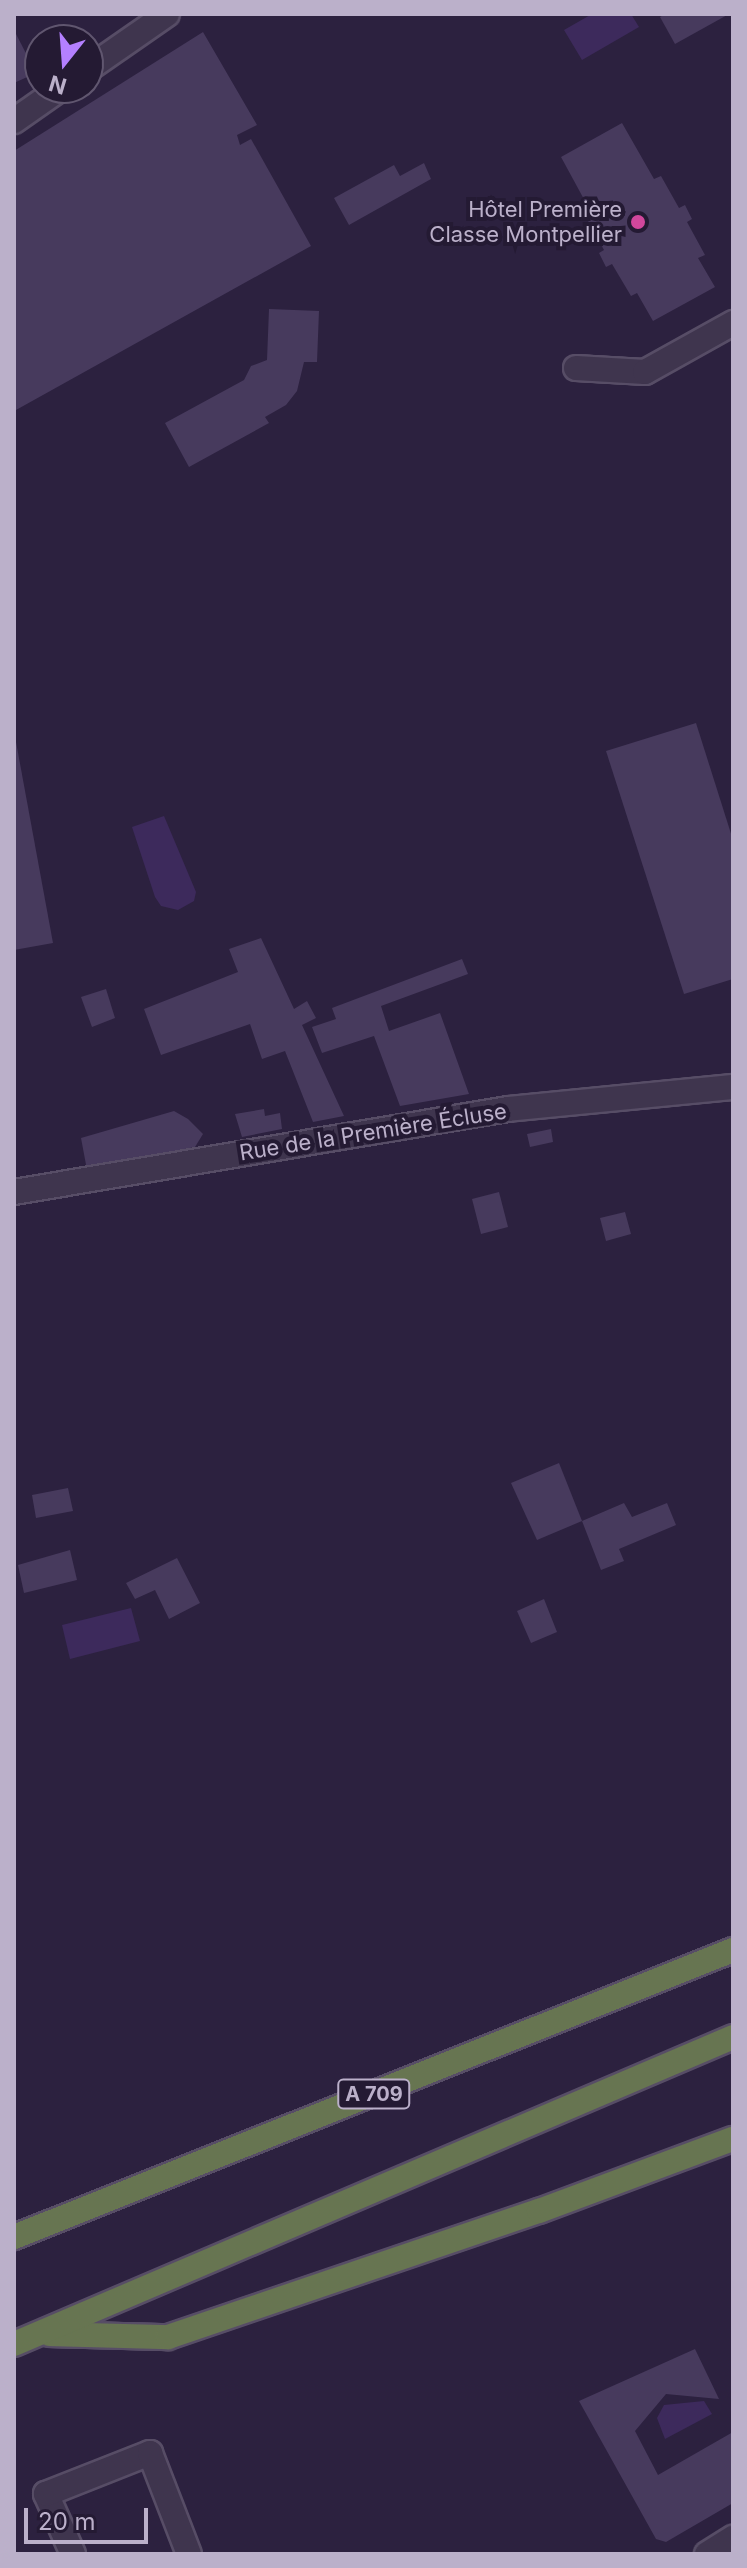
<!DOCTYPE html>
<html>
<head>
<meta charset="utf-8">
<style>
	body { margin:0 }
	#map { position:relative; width:747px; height:2568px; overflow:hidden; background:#2c213f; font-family:Inter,sans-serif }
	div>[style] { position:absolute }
	.water>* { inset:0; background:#3d2a5c }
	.building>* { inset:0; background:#473a5d }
	.roads { filter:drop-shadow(2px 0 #574d66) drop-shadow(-2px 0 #574d66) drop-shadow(0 2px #574d66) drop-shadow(0 -2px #574d66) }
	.service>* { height:24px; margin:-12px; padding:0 12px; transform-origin:12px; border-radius:12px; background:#3f354e }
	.minor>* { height:24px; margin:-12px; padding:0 12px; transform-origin:12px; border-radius:12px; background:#3f354e }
	.motorway>* { height:24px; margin:-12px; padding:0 12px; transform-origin:12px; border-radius:12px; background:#677551 }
	.dots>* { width:22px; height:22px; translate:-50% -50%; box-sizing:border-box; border:4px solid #241a33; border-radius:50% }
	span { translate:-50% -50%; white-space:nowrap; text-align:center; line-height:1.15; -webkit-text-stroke:8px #241a33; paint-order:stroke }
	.shield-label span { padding:2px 6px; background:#241a33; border:2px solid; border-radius:6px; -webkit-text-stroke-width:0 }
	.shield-label { font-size:20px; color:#bbb0ca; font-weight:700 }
	.poi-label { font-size:22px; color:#bbb0ca }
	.right { translate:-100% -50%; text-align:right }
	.street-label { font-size:22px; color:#bbb0ca }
	.frame { position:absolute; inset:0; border:16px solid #bbb0ca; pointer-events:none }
	.north { position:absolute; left:24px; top:24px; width:80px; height:80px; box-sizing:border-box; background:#241a33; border:2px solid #60566f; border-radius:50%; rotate:197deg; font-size:22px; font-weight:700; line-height:32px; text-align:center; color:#bbb0ca }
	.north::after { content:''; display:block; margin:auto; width:28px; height:36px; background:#b480ff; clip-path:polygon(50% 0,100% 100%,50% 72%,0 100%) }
	.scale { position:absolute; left:24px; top:2508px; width:124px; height:36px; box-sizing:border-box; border:4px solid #bbb0ca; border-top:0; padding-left:10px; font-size:24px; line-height:28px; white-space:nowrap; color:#bbb0ca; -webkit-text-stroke:6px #241a33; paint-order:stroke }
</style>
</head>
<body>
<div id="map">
	<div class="water">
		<div style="clip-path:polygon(592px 14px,631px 14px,639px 27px,582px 60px,564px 30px)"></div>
		<div style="clip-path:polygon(164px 816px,196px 892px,194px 901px,178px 910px,161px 906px,155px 897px,132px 827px)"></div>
		<div style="clip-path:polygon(131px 1608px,140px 1641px,70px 1659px,62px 1625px)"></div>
		<div style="clip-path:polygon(704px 2401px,712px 2414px,665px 2439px,657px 2418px,664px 2405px)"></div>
	</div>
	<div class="building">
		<div style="clip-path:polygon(665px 14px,729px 14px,675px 44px,660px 17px)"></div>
		<div style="clip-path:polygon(14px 30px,36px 73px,14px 83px)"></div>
		<div style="clip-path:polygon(203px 32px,257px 125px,237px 135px,240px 145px,251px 139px,311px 246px,16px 410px,14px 151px)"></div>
		<div style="clip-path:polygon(622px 123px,654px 179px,661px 176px,679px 208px,685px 205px,692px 219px,687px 222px,705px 255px,698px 258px,715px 287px,653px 321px,637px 293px,631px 296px,612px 264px,606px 267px,599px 253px,604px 250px,586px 217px,592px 214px,561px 157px)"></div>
		<div style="clip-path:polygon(424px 163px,431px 179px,349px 225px,334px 198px,394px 165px,400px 176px)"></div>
		<div style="clip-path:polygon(269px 309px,319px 311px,317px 362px,304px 362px,297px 391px,286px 405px,265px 417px,269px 423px,189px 467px,165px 423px,244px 380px,251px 366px,267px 360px)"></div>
		<div style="clip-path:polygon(696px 723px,733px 840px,733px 979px,684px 994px,606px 751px)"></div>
		<div style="clip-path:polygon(14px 731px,53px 943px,14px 950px)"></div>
		<div style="clip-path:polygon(261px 938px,294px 1009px,307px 1001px,316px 1018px,302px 1025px,344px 1116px,313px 1122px,285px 1051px,262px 1059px,250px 1024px,161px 1055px,144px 1009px,238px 972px,229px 949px)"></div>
		<div style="clip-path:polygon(462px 959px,468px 974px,381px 1006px,389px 1031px,440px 1013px,469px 1094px,400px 1106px,374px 1036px,322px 1053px,312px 1027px,336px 1019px,332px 1008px)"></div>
		<div style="clip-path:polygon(106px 989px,115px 1018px,92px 1027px,81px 997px)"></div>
		<div style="clip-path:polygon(264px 1109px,265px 1116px,280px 1113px,282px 1129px,242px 1137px,235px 1114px)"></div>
		<div style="clip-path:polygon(174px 1111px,188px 1119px,203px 1134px,195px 1147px,87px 1170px,81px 1138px)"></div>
		<div style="clip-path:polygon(551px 1129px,553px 1142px,530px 1147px,527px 1134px)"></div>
		<div style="clip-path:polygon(499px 1192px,508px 1227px,481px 1234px,472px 1199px)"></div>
		<div style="clip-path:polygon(625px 1212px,631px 1234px,606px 1241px,600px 1218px)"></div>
		<div style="clip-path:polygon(559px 1463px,582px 1521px,537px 1540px,511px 1483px)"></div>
		<div style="clip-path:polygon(68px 1488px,73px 1511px,36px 1518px,32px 1495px)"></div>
		<div style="clip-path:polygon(624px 1503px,632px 1517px,667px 1503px,676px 1525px,619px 1549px,624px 1561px,601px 1570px,582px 1521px)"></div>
		<div style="clip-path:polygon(70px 1550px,77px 1580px,24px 1593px,18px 1565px)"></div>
		<div style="clip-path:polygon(177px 1558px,200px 1603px,169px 1619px,155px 1590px,135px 1599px,126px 1583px)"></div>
		<div style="clip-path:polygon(544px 1599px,557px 1632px,531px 1643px,517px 1611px)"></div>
		<div style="clip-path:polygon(695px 2349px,719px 2399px,666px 2394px,635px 2431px,658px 2475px,733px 2432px,733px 2503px,666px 2542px,656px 2539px,579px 2401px)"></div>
	</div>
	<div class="roads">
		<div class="service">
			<div style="left:73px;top:2554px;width:66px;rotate:-114.2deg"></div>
			<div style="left:46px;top:2494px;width:112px;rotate:-21.5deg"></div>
			<div style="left:150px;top:2453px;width:108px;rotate:68.9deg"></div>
		</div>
		<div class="minor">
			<div style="left:88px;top:69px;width:96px;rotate:-34.8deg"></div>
			<div style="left:14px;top:121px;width:57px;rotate:-35.1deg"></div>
			<div style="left:576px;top:368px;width:69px;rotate:3.3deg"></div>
			<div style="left:645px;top:372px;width:101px;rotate:-29.1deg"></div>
			<div style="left:14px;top:1192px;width:501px;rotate:-9.54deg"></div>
			<div style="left:508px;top:1109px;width:226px;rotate:-5.6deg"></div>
			<div style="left:707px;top:2554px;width:31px;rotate:-32deg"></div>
		</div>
		<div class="motorway">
			<div style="left:14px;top:2237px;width:774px;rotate:-21.76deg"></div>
			<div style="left:50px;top:2334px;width:118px;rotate:1.5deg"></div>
			<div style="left:168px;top:2337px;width:392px;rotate:-18.8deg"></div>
			<div style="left:539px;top:2211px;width:207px;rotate:-20.4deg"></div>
			<div style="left:14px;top:2344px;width:782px;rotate:-23.12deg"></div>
		</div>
	</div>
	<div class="dots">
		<div style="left:638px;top:222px;background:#d1479c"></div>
	</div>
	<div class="shield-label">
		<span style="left:374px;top:2094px">A 709</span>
	</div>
	<div class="poi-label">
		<span class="right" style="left:622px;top:222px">Hôtel Première<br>Classe Montpellier</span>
	</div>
	<div class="street-label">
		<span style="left:373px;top:1132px;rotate:-9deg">Rue de la Première Écluse</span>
	</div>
	<div class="frame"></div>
	<div class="north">N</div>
	<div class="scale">20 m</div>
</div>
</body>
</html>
